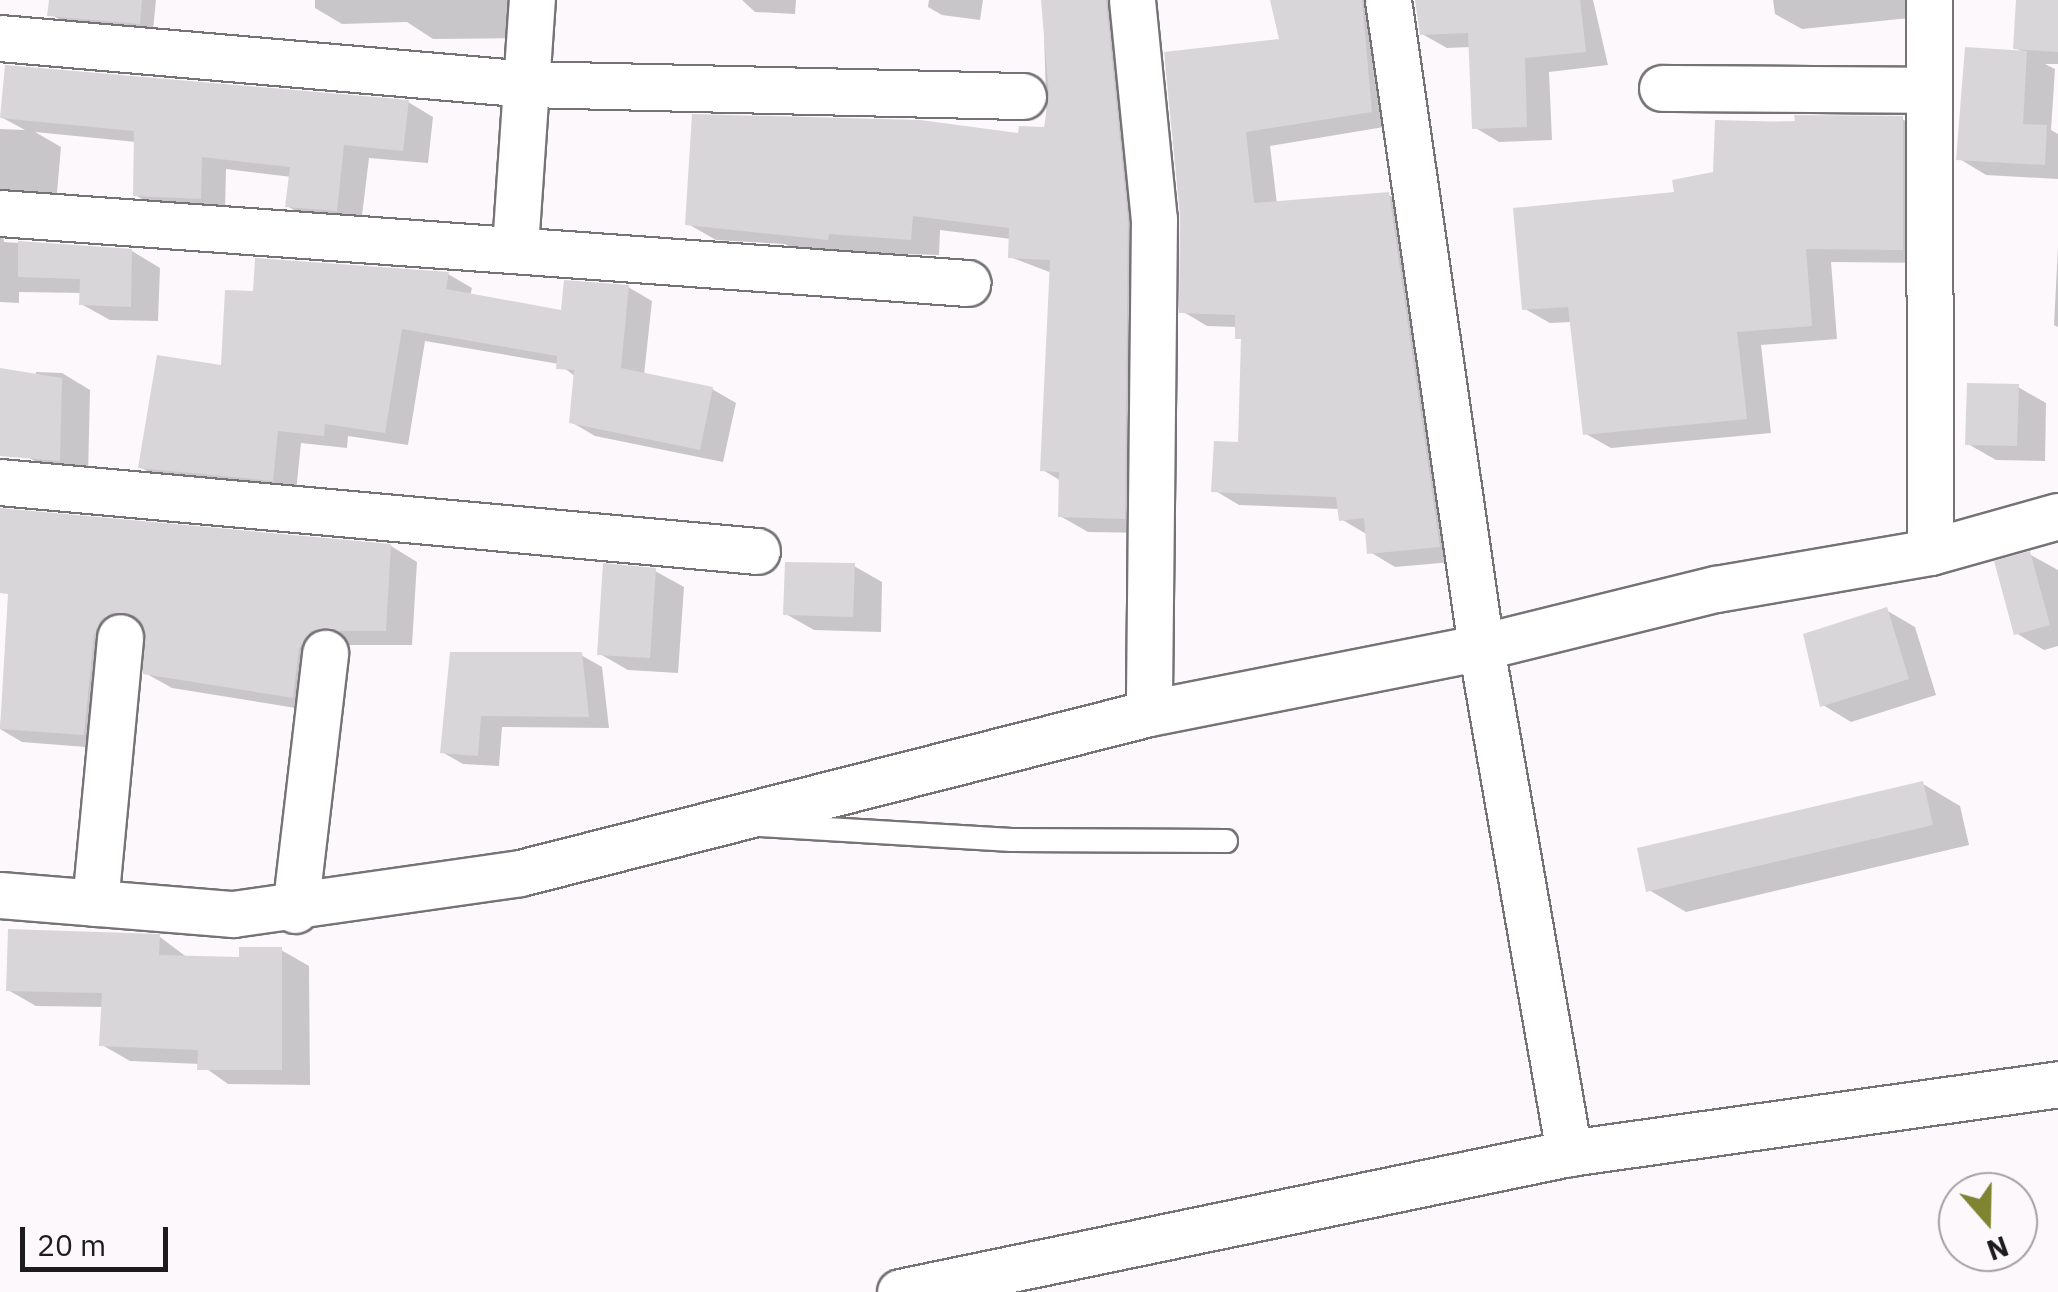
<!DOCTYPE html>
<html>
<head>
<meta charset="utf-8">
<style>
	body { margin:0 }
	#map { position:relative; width:2058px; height:1292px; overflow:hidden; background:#fcf8fc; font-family:"IBM Plex Sans",sans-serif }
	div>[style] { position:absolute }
	.shadow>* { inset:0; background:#0003 }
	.building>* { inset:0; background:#d9d6da }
	.roads { filter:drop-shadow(2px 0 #767376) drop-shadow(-2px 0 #767376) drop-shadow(0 2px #767376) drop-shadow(0 -2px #767376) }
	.service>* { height:22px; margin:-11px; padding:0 11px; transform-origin:11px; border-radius:11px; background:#fff }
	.minor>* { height:45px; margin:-22.5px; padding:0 22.5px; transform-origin:22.5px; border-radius:22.5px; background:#fff }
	span { translate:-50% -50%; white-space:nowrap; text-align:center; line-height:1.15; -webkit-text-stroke:8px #fcf8fc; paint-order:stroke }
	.north { position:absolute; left:1938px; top:1172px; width:100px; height:100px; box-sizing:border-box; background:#fcf8fc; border:2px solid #a2a0a3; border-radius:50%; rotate:160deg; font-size:28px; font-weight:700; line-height:40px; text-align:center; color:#1c1b1d }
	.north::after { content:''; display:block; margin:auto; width:35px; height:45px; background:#7e8430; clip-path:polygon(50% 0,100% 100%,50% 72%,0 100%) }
	.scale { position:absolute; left:20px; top:1227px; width:148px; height:45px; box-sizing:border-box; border:5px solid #1c1b1d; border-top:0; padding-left:12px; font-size:30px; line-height:35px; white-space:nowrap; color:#1c1b1d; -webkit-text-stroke:8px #fcf8fc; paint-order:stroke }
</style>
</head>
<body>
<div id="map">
	<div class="shadow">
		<div style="clip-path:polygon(52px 0,156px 0,153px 30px,64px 22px,50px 14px)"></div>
		<div style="clip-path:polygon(315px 0,533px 0,530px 38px,433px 39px,407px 22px,342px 24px,315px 8px)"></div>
		<div style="clip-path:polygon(742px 0,796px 0,795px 14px,755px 12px)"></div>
		<div style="clip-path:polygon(929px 0,983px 0,980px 20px,942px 15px,928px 7px)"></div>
		<div style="clip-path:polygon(1043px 0,1140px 0,1152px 533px,1088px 532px,1060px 516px,1061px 481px,1043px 470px,1052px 273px,1010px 257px,1011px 239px,940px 230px,939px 255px,797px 251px,785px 244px,716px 240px,688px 224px,1047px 130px)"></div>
		<div style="clip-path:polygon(1272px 0,1394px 0,1396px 125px,1270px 146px,1277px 204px,1389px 195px,1414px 210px,1464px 561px,1395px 567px,1370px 552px,1368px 535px,1341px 519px,1340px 509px,1239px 505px,1214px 490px,1240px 445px,1243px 341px,1237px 327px,1207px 326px,1182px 311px,1183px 216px,1282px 41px)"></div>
		<div style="clip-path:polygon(1417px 0,1593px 0,1608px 65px,1549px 72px,1552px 140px,1499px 142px,1474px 127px,1471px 47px,1447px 48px,1422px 34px)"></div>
		<div style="clip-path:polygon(1773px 0,1929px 0,1929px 16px,1802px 29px,1775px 14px)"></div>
		<div style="clip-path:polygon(2018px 0,2058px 0,2058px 64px,2045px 64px,2055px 69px,2051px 130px,2058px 134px,2058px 179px,1986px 175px,1958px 158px,2025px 53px,2015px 48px)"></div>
		<div style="clip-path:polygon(408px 102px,433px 117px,428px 163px,369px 158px,361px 224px,312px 220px,287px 206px,292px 177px,226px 169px,225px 212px,160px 209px,135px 195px,136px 142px,35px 132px,61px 147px,56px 204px,2px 227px,4px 242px,132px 251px,160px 268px,158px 321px,110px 320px,81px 304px,82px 293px,19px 292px,19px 303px,0 302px,0 129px,25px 130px,1px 117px)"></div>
		<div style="clip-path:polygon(1902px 119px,1928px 133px,1928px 263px,1831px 262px,1837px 339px,1761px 345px,1771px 433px,1611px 448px,1586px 434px,1572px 322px,1550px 323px,1525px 309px,1677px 194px,1716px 174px,1717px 123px)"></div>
		<div style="clip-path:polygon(2058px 247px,2058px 327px,2054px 325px)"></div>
		<div style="clip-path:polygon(448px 274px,472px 288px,470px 296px,563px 312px,628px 287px,652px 301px,644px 375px,712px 389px,736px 403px,723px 462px,595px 436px,571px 422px,576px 377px,559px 364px,425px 341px,408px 445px,348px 436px,347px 448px,301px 443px,296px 492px,164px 480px,140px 467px,223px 368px,256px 294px)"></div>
		<div style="clip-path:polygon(36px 372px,62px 373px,90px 390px,88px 476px,55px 473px,26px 456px)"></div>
		<div style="clip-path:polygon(2018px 387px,2046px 403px,2045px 461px,1996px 460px,1968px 444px)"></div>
		<div style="clip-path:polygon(20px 513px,391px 546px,417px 562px,412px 645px,338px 645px,320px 712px,172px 688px,145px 673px,147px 626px,135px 628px,111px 749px,22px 742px,0 729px)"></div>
		<div style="clip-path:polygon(2029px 554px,2058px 570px,2058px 646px,2044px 650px,2016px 633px)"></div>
		<div style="clip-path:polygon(854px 566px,882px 582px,881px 632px,814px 630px,786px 614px)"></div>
		<div style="clip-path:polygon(655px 571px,684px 587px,678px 673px,628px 670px,600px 654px)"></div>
		<div style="clip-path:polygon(1886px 610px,1915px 627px,1936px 695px,1851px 722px,1823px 705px)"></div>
		<div style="clip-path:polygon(452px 654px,581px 655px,602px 667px,609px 728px,502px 727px,499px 766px,463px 764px,442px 752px)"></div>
		<div style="clip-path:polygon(1923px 784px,1960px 806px,1969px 845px,1686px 912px,1649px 890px)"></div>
		<div style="clip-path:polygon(160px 937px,188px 958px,242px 959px,281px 950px,309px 966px,310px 1085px,228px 1084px,200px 1064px,130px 1061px,102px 1045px,104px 1007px,36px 1006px,8px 990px)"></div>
	</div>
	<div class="building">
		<div style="clip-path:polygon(49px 0,142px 0,140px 24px,47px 16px)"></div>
		<div style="clip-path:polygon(1041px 0,1106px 0,1128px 220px,1125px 519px,1058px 517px,1059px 472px,1040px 471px,1050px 260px,1008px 258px,1009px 228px,913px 216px,911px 240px,829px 234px,828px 240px,685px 225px,692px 114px,920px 120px,1018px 133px,1019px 126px,1044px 127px,1049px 96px)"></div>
		<div style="clip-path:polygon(1270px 0,1362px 0,1372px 112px,1246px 132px,1254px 203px,1389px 192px,1440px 547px,1367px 554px,1364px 518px,1339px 521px,1336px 497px,1211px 492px,1214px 441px,1238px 442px,1241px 339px,1235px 339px,1235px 315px,1179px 313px,1180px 216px,1164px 52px,1279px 39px)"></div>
		<div style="clip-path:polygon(1415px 0,1580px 0,1586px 52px,1525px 58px,1527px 127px,1472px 129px,1468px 33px,1420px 35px)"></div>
		<div style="clip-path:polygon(2016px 0,2058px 0,2058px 52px,2013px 49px)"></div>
		<div style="clip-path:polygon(1965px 47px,2027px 51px,2023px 124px,2047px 125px,2045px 165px,1956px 160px)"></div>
		<div style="clip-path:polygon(5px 65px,409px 100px,403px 151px,344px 145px,337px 211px,285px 207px,290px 167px,202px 157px,201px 199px,133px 196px,134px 131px,0 118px)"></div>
		<div style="clip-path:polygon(1794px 115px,1903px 116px,1903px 250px,1806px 249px,1812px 326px,1737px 332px,1747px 419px,1583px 435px,1568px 307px,1522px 310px,1513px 208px,1674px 192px,1672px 180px,1713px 172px,1715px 120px,1795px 122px)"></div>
		<div style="clip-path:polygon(18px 241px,132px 249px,131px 307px,79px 305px,80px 279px,18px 277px)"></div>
		<div style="clip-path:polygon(255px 258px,449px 272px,446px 289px,561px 310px,564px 280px,629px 285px,621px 368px,713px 387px,700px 450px,569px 423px,574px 370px,556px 369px,557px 356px,402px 329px,385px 433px,325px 424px,324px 436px,278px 431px,273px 481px,138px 468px,157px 355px,221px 365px,225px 290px,253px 291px)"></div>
		<div style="clip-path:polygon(0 368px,62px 378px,60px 461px,0 456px)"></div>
		<div style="clip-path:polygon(1967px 383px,2019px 384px,2017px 446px,1965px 445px)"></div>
		<div style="clip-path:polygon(0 508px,391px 544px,386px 631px,311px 631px,299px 649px,293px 698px,143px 674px,143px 625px,134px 615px,110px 613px,94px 635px,84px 735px,0 729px,8px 594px,0 593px)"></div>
		<div style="clip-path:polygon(2030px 551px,2050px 625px,2014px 635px,1994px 561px)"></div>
		<div style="clip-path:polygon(785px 562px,855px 563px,853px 617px,783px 615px)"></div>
		<div style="clip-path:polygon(603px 563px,656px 568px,650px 658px,597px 655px)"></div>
		<div style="clip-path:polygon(1887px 607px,1909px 679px,1820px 707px,1803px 634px)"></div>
		<div style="clip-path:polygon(450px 652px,582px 652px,589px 717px,481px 716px,478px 756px,440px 753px)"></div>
		<div style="clip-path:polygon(1923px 781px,1933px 825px,1646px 892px,1637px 848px)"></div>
		<div style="clip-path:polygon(8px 929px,160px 934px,159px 955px,239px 957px,239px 947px,282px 947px,282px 1070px,197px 1070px,198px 1050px,99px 1046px,102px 993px,6px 991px)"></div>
	</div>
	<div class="roads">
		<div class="service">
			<div style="left:760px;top:825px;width:252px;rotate:3.4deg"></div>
			<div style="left:1012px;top:840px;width:214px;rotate:0.3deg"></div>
		</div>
		<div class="minor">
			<div style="left:1132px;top:0;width:220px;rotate:84.3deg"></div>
			<div style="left:1154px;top:219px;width:494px;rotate:90.6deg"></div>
			<div style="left:1388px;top:0;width:654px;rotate:81.82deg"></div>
			<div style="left:1481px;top:647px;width:514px;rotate:80.13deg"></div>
			<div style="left:1929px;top:0;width:552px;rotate:89.9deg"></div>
			<div style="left:0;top:38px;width:530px;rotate:4.98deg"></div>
			<div style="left:528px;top:84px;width:495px;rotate:1.4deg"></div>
			<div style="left:1662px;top:88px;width:265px;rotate:0.4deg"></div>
			<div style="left:0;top:213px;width:970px;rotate:4.14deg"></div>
			<div style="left:515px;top:247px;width:248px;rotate:-86.1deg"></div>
			<div style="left:0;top:482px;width:760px;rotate:5.21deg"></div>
			<div style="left:0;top:895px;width:234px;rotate:4.7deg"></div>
			<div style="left:233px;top:914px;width:290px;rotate:-8.1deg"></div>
			<div style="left:520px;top:873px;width:649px;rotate:-14.27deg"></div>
			<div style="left:1149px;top:713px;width:338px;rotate:-11.2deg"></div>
			<div style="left:1481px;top:647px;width:242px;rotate:-13.9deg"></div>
			<div style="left:1716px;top:589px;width:217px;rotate:-9.8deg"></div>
			<div style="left:1930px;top:552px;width:133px;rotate:-15.7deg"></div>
			<div style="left:95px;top:903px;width:267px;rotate:-84.6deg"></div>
			<div style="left:295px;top:910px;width:259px;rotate:-83.3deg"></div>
			<div style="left:900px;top:1292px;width:683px;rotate:-11.74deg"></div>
			<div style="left:1569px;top:1153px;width:494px;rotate:-8deg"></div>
		</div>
	</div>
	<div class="north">N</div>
	<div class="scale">20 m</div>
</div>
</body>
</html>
